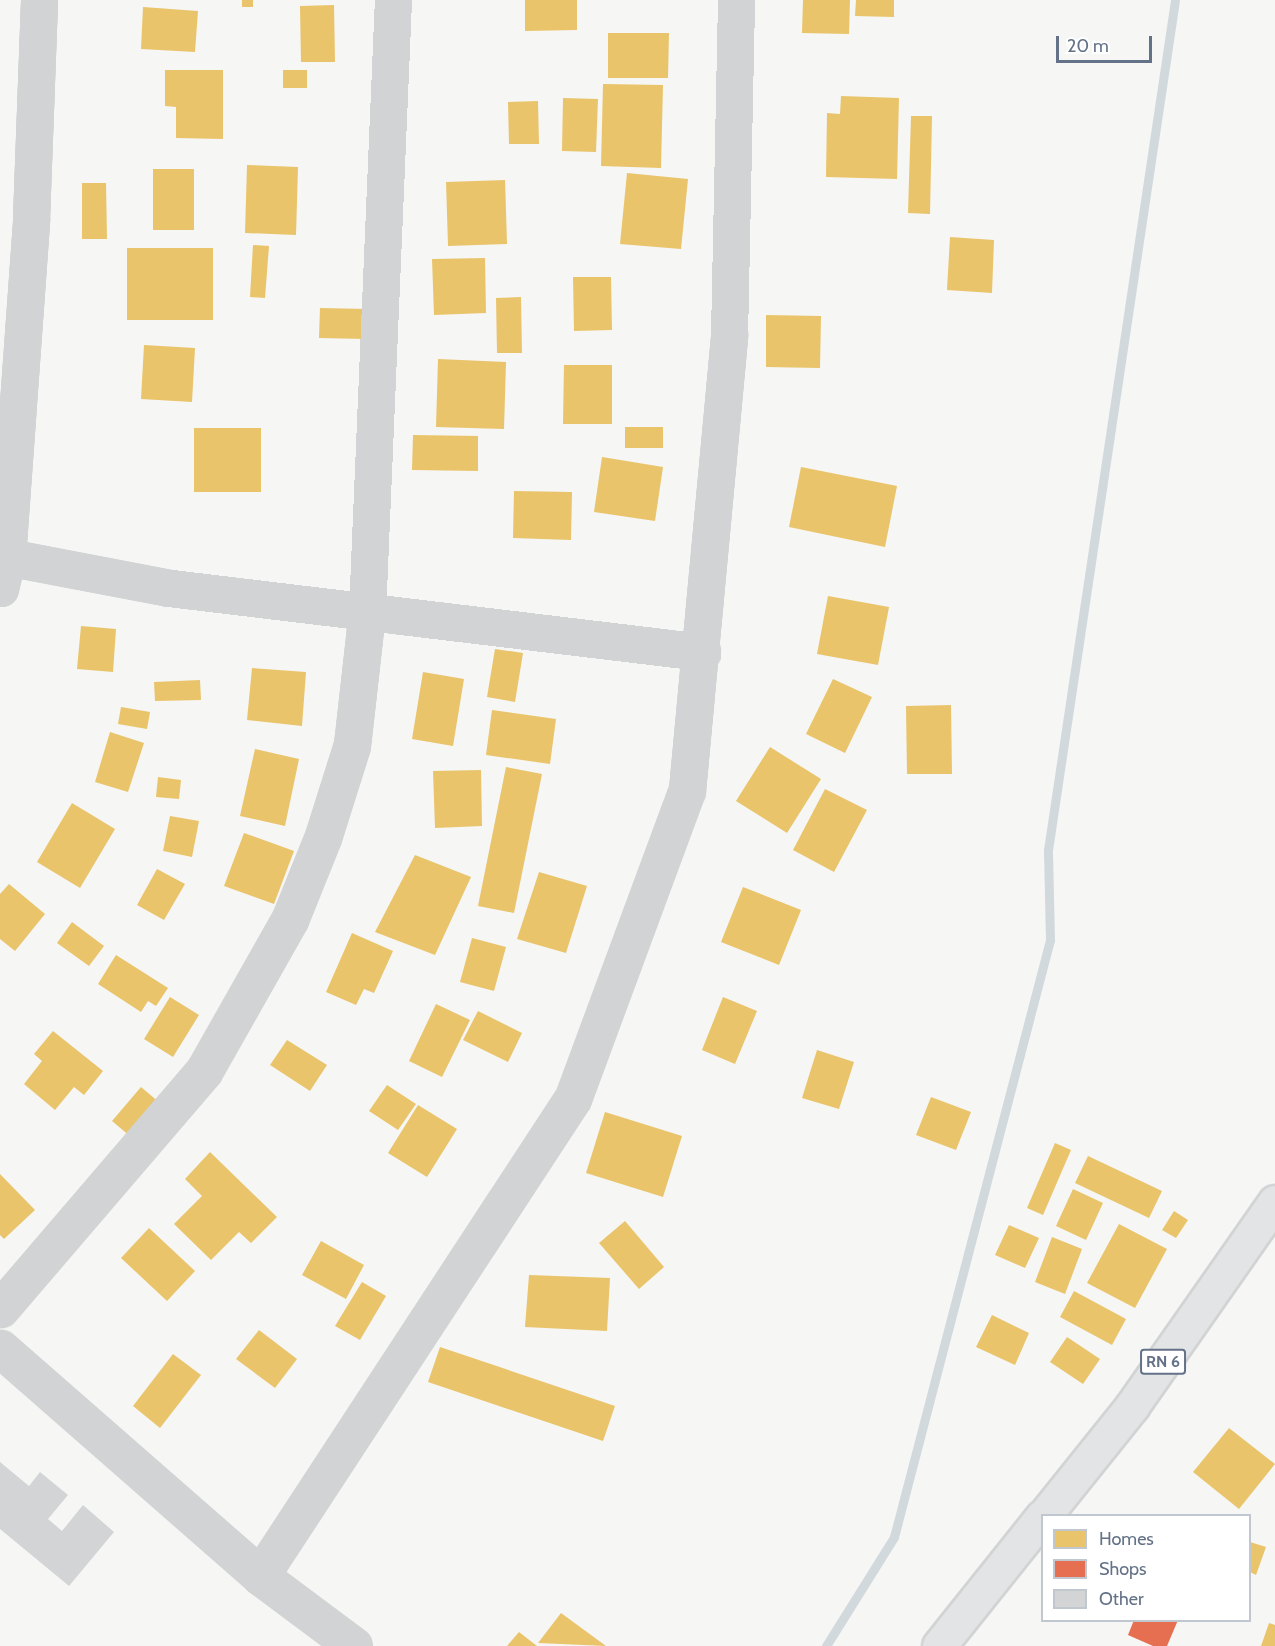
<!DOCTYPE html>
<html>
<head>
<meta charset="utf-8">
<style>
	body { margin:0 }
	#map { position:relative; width:1275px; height:1646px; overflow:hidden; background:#f6f6f5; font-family:Cabin,sans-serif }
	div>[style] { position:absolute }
	.homes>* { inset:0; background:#e9c46a }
	.shops>* { inset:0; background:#e76f51 }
	.stream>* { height:9px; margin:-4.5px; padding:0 4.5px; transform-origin:4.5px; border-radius:4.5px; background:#d2d9dd }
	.building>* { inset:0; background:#d3d4d5 }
	.roads { filter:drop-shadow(2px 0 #d2d3d4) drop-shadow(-2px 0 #d2d3d4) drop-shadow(0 2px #d2d3d4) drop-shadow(0 -2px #d2d3d4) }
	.minor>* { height:33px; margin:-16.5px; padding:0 16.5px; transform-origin:16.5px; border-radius:16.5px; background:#d2d3d4 }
	.major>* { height:33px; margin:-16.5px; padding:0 16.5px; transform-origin:16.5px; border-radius:16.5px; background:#e3e4e5 }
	span { translate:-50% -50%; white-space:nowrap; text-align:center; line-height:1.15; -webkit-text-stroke:6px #fff; paint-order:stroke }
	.shield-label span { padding:2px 4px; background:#fff; border:2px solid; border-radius:4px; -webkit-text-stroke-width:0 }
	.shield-label { font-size:16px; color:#647288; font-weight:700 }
	.legend { position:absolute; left:1041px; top:1514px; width:210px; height:108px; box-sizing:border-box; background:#fff; border:2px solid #c1c7cf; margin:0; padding:8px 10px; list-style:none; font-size:18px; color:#647288 }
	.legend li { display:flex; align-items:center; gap:12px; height:30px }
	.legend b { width:30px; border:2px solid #c1c7cf }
	.scale { position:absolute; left:1056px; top:36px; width:96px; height:27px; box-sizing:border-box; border:3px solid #647288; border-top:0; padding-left:8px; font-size:18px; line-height:21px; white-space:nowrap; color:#647288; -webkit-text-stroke:4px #fff; paint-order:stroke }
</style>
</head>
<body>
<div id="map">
	<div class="homes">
		<div style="clip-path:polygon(242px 0,253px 0,253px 7px,242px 7px)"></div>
		<div style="clip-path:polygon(525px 0,577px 0,577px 30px,525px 31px)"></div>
		<div style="clip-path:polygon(803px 0,850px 0,849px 34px,802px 33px)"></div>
		<div style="clip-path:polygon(856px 0,894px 0,894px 17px,855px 16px)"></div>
		<div style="clip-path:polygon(334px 5px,335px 62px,301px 62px,300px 6px)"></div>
		<div style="clip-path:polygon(143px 7px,198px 11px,195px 52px,141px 49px)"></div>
		<div style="clip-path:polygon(608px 33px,669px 33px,668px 78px,608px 78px)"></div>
		<div style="clip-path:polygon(165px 70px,223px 70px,223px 139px,176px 138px,176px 107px,165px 106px)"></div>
		<div style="clip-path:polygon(283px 70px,307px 70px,307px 88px,283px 88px)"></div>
		<div style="clip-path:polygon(603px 84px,663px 85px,661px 168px,601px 166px)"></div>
		<div style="clip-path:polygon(841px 96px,899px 98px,897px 179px,826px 177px,827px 113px,840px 114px)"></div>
		<div style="clip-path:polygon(563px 98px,598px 99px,596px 152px,562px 151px)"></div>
		<div style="clip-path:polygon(538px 101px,539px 144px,509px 144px,508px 102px)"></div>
		<div style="clip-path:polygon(911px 116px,932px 116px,930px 214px,908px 213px)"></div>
		<div style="clip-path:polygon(247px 165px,298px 167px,296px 235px,245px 233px)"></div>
		<div style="clip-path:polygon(153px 169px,194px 169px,194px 230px,153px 230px)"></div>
		<div style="clip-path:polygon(627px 173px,688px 179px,681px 249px,620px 244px)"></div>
		<div style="clip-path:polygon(505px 180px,507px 244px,448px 246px,446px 182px)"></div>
		<div style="clip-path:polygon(82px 183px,106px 183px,107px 239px,82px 239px)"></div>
		<div style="clip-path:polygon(950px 237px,994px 240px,992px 293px,947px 290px)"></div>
		<div style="clip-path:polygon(253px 245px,269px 246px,265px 298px,250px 297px)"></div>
		<div style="clip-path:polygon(127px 248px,213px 248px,213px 320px,127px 320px)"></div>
		<div style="clip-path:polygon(485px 258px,486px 313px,434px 315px,432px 259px)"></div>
		<div style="clip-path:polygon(573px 277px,611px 277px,612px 330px,574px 331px)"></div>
		<div style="clip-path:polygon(521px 297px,522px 353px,497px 353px,496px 298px)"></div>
		<div style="clip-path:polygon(320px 308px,367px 309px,366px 339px,319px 338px)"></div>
		<div style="clip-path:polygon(766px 315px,821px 316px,820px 368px,766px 367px)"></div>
		<div style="clip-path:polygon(144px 345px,195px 348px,192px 402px,141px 399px)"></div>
		<div style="clip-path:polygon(438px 359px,506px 362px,504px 429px,436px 427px)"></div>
		<div style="clip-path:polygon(564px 365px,612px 365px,612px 424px,563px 424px)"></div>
		<div style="clip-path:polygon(625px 427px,663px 427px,663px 448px,625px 448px)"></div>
		<div style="clip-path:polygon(194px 428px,261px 428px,261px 492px,194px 492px)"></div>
		<div style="clip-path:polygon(413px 435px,478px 436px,478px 471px,412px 470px)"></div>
		<div style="clip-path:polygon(602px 457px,663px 467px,655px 521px,594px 512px)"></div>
		<div style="clip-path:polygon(801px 467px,897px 486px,885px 547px,789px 527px)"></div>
		<div style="clip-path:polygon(514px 491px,572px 492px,571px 540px,513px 538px)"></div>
		<div style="clip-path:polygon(828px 596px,889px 607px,878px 665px,817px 654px)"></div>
		<div style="clip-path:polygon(81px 626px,116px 629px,113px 672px,77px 669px)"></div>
		<div style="clip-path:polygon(495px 649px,523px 653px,515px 702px,487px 697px)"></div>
		<div style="clip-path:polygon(252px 668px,306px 672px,302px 726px,247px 720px)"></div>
		<div style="clip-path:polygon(423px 672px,464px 679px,453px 746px,412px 739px)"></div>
		<div style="clip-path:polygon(833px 679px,872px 697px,845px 753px,806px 734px)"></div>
		<div style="clip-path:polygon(200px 680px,201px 700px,155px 701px,154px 682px)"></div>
		<div style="clip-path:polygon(951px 705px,952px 774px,907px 774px,906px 706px)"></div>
		<div style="clip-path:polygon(121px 707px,150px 712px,147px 729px,118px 724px)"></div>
		<div style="clip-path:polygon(492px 710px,556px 719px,550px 764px,486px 755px)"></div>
		<div style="clip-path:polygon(110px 732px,144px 743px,128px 792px,95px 782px)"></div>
		<div style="clip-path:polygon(770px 747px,821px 779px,787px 833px,736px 801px)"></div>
		<div style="clip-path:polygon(255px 749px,299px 759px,285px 826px,240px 816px)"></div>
		<div style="clip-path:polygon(506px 767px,542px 774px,514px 913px,478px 906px)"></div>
		<div style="clip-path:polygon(481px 770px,482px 826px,435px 828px,433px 771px)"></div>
		<div style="clip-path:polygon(158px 777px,181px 780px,179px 799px,156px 797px)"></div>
		<div style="clip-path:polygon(825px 789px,867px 810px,834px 872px,793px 850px)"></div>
		<div style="clip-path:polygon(72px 803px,115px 829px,80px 888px,37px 862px)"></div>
		<div style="clip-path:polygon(170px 816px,199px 821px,192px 857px,163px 851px)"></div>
		<div style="clip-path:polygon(244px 833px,294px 851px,274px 904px,224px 886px)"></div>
		<div style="clip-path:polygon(415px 855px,471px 877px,435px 955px,375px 932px)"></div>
		<div style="clip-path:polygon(157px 869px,185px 884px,164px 920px,137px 905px)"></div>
		<div style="clip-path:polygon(539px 872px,587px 886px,566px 953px,517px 939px)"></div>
		<div style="clip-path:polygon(9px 884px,45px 914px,15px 951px,0 939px,0 894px)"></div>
		<div style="clip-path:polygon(743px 887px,801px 910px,779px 965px,721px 942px)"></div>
		<div style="clip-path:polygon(72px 922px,104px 946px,89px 966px,57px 943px)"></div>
		<div style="clip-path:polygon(352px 933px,393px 951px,374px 993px,364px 989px,356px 1005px,326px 992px)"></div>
		<div style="clip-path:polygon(472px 938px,506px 947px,494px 991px,460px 982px)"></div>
		<div style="clip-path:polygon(116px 955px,168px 988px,156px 1006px,148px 1001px,141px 1012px,98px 984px)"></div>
		<div style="clip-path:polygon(170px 997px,199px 1015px,173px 1057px,144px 1039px)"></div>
		<div style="clip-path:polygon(723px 997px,757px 1011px,735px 1064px,702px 1050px)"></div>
		<div style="clip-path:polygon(436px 1004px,470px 1020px,442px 1077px,409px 1061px)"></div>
		<div style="clip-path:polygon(478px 1011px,522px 1033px,508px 1062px,463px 1040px)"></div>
		<div style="clip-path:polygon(53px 1031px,103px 1071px,84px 1095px,74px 1087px,55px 1110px,24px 1084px,42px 1061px,34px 1054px)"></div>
		<div style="clip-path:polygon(287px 1040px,327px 1065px,310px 1091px,270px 1065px)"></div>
		<div style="clip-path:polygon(817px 1050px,854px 1062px,839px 1109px,802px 1098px)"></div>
		<div style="clip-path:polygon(387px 1085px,416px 1104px,398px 1130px,369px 1111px)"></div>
		<div style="clip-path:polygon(141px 1087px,160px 1103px,131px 1137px,112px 1121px)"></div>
		<div style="clip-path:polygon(931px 1097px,971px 1112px,956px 1150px,916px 1135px)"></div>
		<div style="clip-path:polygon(418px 1105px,457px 1129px,427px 1177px,388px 1153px)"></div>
		<div style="clip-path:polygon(605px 1112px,682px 1136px,663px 1197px,586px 1173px)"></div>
		<div style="clip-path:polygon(1055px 1143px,1071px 1150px,1043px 1215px,1027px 1208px)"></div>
		<div style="clip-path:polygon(210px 1152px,277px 1217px,251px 1243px,239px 1232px,211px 1260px,174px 1224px,202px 1196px,185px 1179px)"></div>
		<div style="clip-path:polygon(1088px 1156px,1162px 1191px,1149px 1218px,1075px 1183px)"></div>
		<div style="clip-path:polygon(0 1174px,35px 1210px,4px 1239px,0 1235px)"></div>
		<div style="clip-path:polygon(1073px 1189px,1103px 1203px,1086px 1240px,1056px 1226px)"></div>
		<div style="clip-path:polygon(1174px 1211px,1188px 1220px,1176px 1238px,1162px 1230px)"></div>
		<div style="clip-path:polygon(625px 1221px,664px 1267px,639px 1289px,599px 1243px)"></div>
		<div style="clip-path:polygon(1119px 1224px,1167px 1249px,1135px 1308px,1087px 1283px)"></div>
		<div style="clip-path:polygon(1009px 1225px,1039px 1238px,1025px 1268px,995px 1255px)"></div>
		<div style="clip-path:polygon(149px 1228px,195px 1271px,167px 1301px,121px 1258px)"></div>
		<div style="clip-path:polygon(1052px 1237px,1082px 1249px,1065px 1294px,1035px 1282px)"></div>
		<div style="clip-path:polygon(321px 1241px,364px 1265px,346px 1299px,302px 1275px)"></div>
		<div style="clip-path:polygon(529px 1275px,610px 1278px,607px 1331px,525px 1327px)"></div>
		<div style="clip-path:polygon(362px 1282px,386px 1296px,360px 1340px,335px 1326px)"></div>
		<div style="clip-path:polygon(1074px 1291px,1126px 1319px,1112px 1345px,1060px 1317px)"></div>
		<div style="clip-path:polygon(992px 1315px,1029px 1333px,1015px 1365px,976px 1347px)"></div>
		<div style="clip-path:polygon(259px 1330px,297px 1359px,275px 1388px,236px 1359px)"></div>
		<div style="clip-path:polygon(1067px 1337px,1100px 1359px,1083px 1384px,1050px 1362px)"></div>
		<div style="clip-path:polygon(440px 1347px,615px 1406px,603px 1441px,428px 1382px)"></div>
		<div style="clip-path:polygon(173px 1354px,201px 1375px,160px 1428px,133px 1406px)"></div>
		<div style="clip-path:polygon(1229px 1428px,1275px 1464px,1239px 1509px,1193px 1472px)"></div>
		<div style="clip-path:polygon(1250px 1542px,1266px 1547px,1256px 1575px,1250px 1572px)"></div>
		<div style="clip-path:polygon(561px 1613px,606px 1646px,538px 1643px)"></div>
		<div style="clip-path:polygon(1269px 1623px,1275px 1625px,1275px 1646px,1261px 1646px)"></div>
		<div style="clip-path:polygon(519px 1632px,537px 1646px,507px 1646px)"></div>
	</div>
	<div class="shops">
		<div style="clip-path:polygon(1134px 1620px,1178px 1620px,1167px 1646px,1153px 1646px,1128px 1635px)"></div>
	</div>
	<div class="stream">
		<div style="left:826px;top:1646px;width:128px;rotate:-58deg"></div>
		<div style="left:894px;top:1537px;width:617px;rotate:-75.36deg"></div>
		<div style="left:1050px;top:940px;width:90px;rotate:-91.3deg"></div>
		<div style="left:1048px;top:850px;width:859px;rotate:-81.5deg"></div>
	</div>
	<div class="building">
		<div style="clip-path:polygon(0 1462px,29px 1486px,40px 1472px,68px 1495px,48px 1519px,62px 1531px,83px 1505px,114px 1532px,69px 1586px,0 1529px)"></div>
	</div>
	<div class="roads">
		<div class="minor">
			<div style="left:7px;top:557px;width:166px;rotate:10.8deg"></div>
			<div style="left:170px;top:588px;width:536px;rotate:6.86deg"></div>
			<div style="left:0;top:588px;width:32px;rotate:-77deg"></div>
			<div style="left:7px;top:557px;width:339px;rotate:-85.9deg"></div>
			<div style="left:31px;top:219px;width:219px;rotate:-87.9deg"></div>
			<div style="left:0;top:1309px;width:313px;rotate:-49.4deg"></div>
			<div style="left:204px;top:1071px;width:175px;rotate:-60.5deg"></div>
			<div style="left:290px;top:919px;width:88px;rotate:-68.1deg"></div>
			<div style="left:323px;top:837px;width:96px;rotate:-72.5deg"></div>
			<div style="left:352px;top:745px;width:134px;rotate:-83.6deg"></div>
			<div style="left:367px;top:612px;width:613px;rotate:-87.57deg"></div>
			<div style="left:0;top:1348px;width:346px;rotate:41.2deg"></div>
			<div style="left:260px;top:1576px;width:117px;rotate:36.7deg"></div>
			<div style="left:260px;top:1576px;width:571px;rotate:-56.78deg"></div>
			<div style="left:573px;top:1098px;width:328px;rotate:-69.7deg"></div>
			<div style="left:687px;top:790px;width:456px;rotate:-84.7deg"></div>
			<div style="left:729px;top:336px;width:336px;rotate:-88.8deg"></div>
		</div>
		<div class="major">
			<div style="left:1044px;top:1516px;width:141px;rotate:-51.3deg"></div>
			<div style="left:1132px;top:1406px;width:249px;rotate:-55deg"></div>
			<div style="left:939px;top:1646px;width:165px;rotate:-51.4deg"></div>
		</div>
	</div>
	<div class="shield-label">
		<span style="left:1163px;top:1362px">RN 6</span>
	</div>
	<ul class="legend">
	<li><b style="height:16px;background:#e9c46a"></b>Homes</li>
	<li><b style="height:16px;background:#e76f51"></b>Shops</li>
	<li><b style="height:16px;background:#d3d4d5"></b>Other</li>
	</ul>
	<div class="scale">20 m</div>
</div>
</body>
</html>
